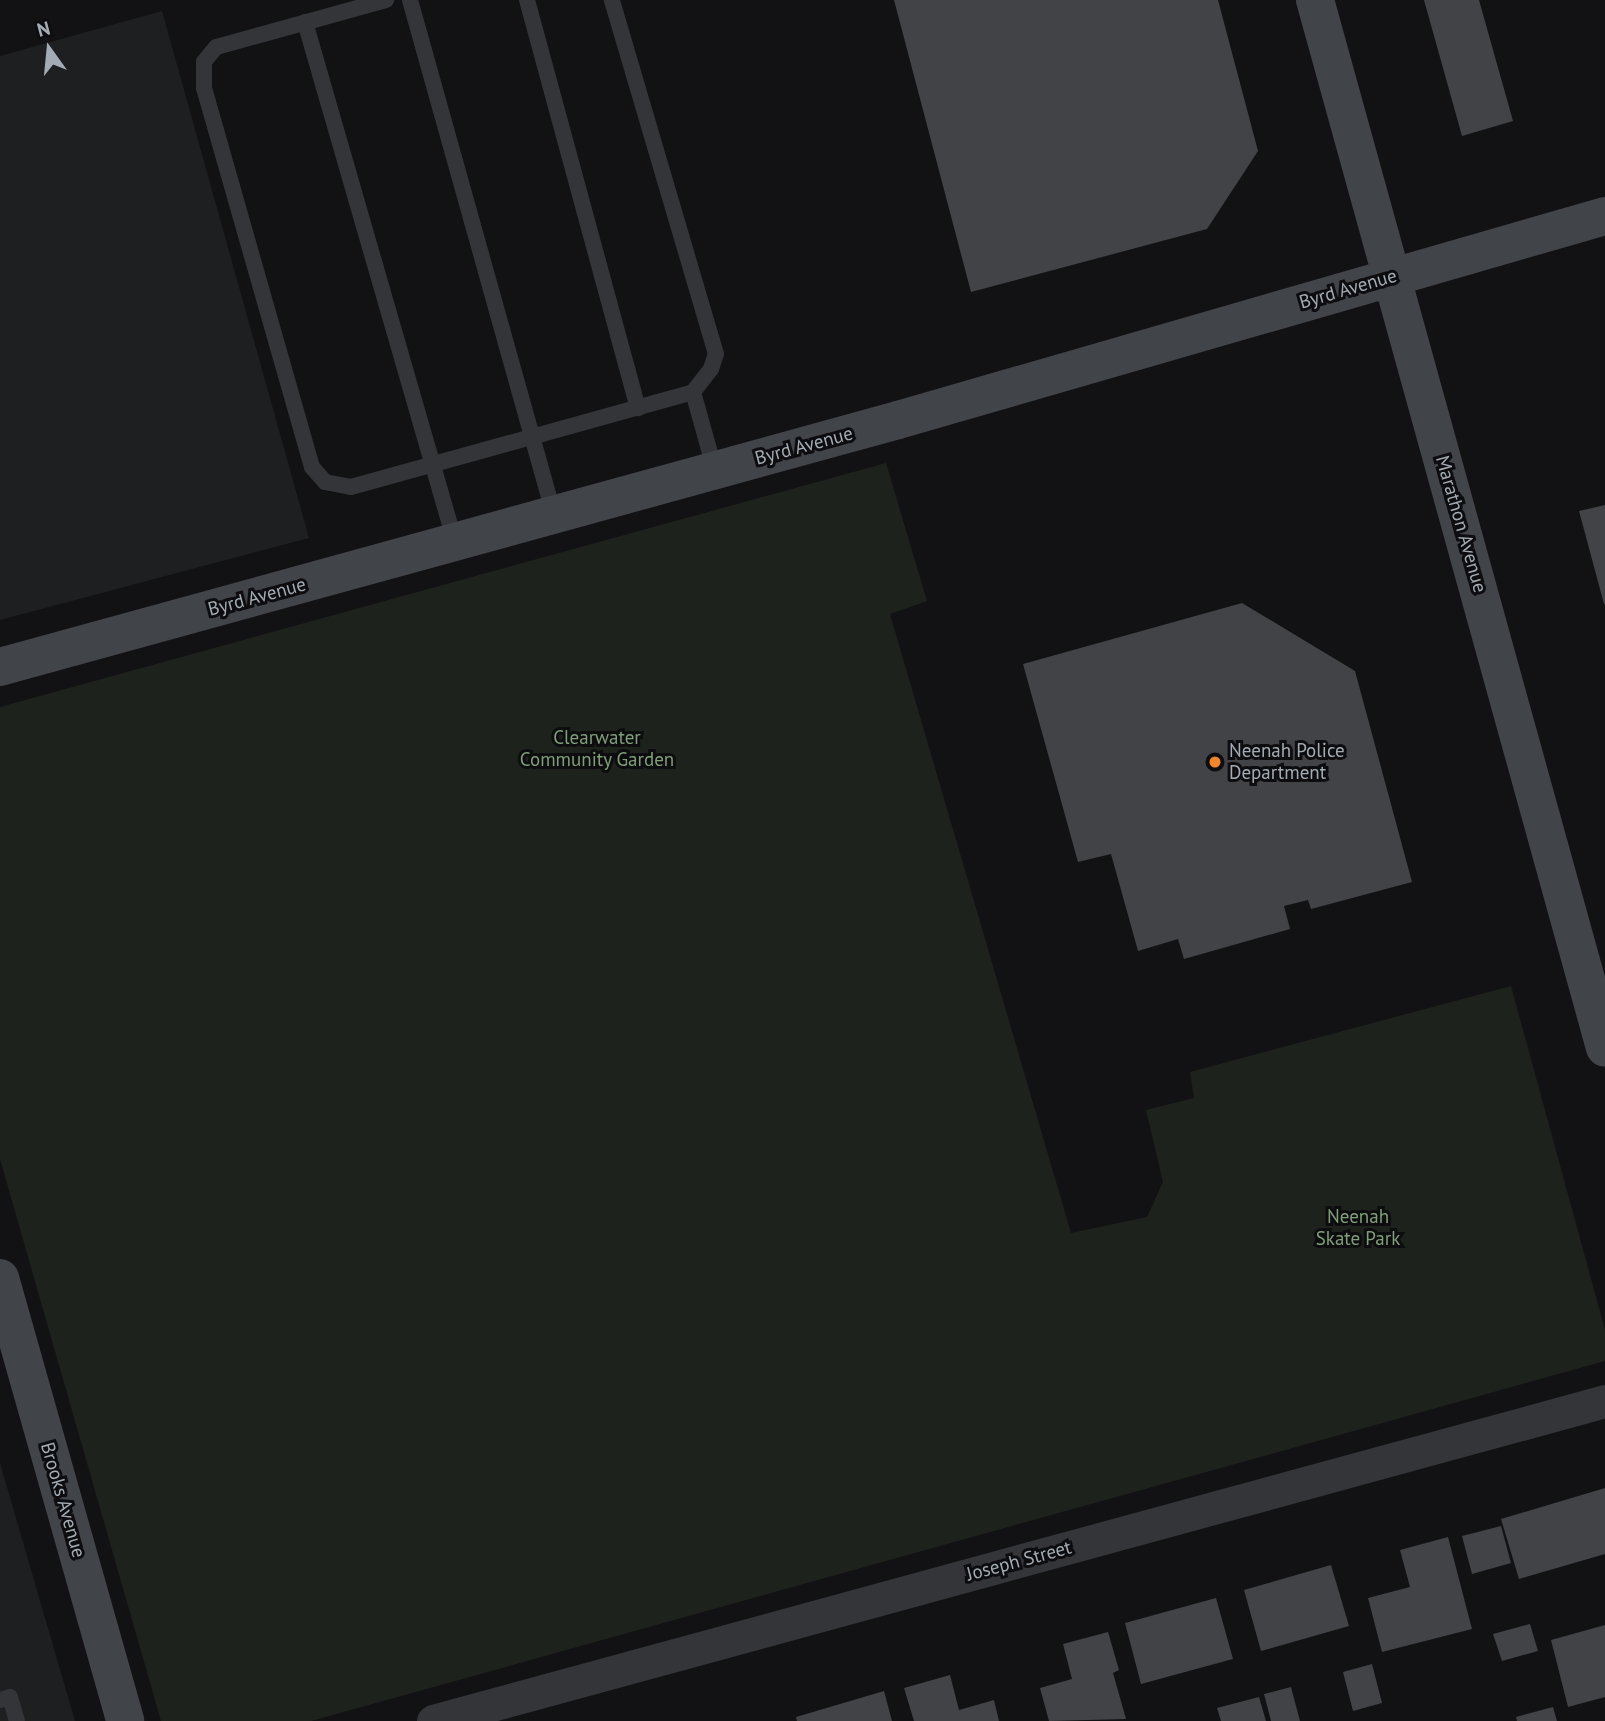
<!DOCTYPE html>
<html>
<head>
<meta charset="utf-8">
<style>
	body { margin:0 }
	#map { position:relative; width:1605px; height:1721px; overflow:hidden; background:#121214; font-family:"PT Sans",sans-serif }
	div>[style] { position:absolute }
	.built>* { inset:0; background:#1e1f21 }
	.green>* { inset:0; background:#1d231c }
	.building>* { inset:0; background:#414347 }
	.lane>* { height:16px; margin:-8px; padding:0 8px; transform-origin:8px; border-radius:8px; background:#333539 }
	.street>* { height:33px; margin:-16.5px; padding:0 16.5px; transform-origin:16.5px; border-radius:16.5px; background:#333539 }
	.secondary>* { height:38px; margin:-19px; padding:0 19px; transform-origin:19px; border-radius:19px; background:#414449 }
	.dots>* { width:19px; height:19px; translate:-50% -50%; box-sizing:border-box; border:4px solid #0d0d0f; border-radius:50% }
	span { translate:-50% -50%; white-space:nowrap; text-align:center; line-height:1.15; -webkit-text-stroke:6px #0d0d0f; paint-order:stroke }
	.street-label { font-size:19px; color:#a3acb4 }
	.park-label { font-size:19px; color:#809f7a }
	.poi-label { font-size:19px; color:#a3acb4 }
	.left { translate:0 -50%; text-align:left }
	.north { position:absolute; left:14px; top:14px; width:70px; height:70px; -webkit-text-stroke:5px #0d0d0f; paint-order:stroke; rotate:345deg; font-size:19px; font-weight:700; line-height:28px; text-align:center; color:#a3acb4 }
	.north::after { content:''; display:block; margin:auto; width:24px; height:32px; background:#a3acb4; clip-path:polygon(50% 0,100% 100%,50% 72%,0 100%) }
</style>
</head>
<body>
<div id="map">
	<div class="built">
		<div style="clip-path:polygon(162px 11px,309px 538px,0 620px,0 56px)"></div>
		<div style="clip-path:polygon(0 1463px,75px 1721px,0 1721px)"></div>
	</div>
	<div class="green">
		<div style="clip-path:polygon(886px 463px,927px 601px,890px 614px,1071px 1233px,1147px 1217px,1163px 1182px,1146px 1110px,1194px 1098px,1190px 1072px,1511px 986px,1605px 1330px,1605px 1361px,311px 1721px,161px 1721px,0 1159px,0 707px)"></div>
	</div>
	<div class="building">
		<div style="clip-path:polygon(894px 0,1218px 0,1258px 151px,1207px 229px,971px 292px)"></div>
		<div style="clip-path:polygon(1424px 0,1479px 0,1513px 121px,1462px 136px)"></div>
		<div style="clip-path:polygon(1605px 505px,1605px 604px,1604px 604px,1579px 511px)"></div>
		<div style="clip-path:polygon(1242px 603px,1355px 671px,1412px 882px,1311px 909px,1308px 900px,1284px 906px,1290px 929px,1184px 959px,1178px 939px,1138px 951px,1111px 854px,1078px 862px,1023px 664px)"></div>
		<div style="clip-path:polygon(1605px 1488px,1605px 1554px,1519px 1579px,1501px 1519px)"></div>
		<div style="clip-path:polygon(1501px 1526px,1511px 1563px,1472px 1574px,1462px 1536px)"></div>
		<div style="clip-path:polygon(1448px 1537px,1472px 1629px,1382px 1652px,1368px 1598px,1410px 1587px,1400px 1550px)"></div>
		<div style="clip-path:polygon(1331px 1565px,1349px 1626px,1261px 1651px,1244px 1590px)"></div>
		<div style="clip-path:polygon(1216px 1598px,1233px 1659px,1141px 1684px,1125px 1623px)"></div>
		<div style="clip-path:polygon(1530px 1624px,1538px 1651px,1502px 1661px,1493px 1634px)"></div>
		<div style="clip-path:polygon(1605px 1625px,1605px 1697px,1568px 1707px,1551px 1640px)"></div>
		<div style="clip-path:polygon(1108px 1632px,1119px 1670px,1113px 1673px,1126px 1719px,1049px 1721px,1040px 1688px,1072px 1679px,1063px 1644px)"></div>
		<div style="clip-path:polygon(1372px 1664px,1382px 1703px,1353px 1711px,1343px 1672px)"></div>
		<div style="clip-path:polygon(950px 1675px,959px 1710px,994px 1700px,999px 1721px,914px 1721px,904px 1688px)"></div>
		<div style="clip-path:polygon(1291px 1687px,1300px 1721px,1271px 1721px,1264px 1694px)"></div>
		<div style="clip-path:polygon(884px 1691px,892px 1721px,797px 1721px,796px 1717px)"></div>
		<div style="clip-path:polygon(1259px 1697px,1266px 1721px,1221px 1721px,1217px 1708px)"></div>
		<div style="clip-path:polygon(1553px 1707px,1557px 1721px,1517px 1721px,1516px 1717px)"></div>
	</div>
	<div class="lane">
		<div style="left:386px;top:0;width:176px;rotate:164.5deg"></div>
		<div style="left:216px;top:47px;width:19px;rotate:129deg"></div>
		<div style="left:204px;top:62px;width:26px;rotate:90deg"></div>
		<div style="left:204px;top:88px;width:394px;rotate:74.1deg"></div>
		<div style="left:312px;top:467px;width:20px;rotate:49deg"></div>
		<div style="left:325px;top:482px;width:26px;rotate:11deg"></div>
		<div style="left:351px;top:487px;width:355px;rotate:-15.5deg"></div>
		<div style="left:693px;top:392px;width:29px;rotate:-52deg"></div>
		<div style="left:711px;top:369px;width:16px;rotate:-72deg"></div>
		<div style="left:716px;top:354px;width:369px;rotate:-106.4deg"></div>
		<div style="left:410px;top:0;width:535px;rotate:74.38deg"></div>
		<div style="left:527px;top:0;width:423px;rotate:74.8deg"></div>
		<div style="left:305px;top:22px;width:541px;rotate:73.91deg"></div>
		<div style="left:693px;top:392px;width:82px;rotate:74.4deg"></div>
		<div style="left:0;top:1700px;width:10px;rotate:-17deg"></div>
		<div style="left:10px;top:1697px;width:25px;rotate:74deg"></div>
	</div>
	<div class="street">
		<div style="left:433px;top:1721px;width:1215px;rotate:-15.27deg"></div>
	</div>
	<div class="secondary">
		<div style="left:1315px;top:0;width:1087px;rotate:74.53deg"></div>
		<div style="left:0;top:667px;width:931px;rotate:-15.38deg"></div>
		<div style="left:898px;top:420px;width:736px;rotate:-16.1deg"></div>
		<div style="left:0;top:1278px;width:460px;rotate:74.2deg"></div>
	</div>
	<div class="dots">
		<div style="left:1215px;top:762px;background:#f1852c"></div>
	</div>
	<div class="street-label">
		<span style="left:1348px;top:289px;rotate:-16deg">Byrd Avenue</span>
		<span style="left:804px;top:446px;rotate:-15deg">Byrd Avenue</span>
		<span style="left:1461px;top:524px;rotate:74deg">Marathon Avenue</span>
		<span style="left:257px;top:597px;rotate:-15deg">Byrd Avenue</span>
		<span style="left:63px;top:1500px;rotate:74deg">Brooks Avenue</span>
		<span style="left:1019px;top:1561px;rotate:-15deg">Joseph Street</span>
	</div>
	<div class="park-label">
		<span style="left:597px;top:749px">Clearwater<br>Community Garden</span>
		<span style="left:1358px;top:1228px">Neenah<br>Skate Park</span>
	</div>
	<div class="poi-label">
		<span class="left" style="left:1229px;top:762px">Neenah Police<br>Department</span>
	</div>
	<div class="north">N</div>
</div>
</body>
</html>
